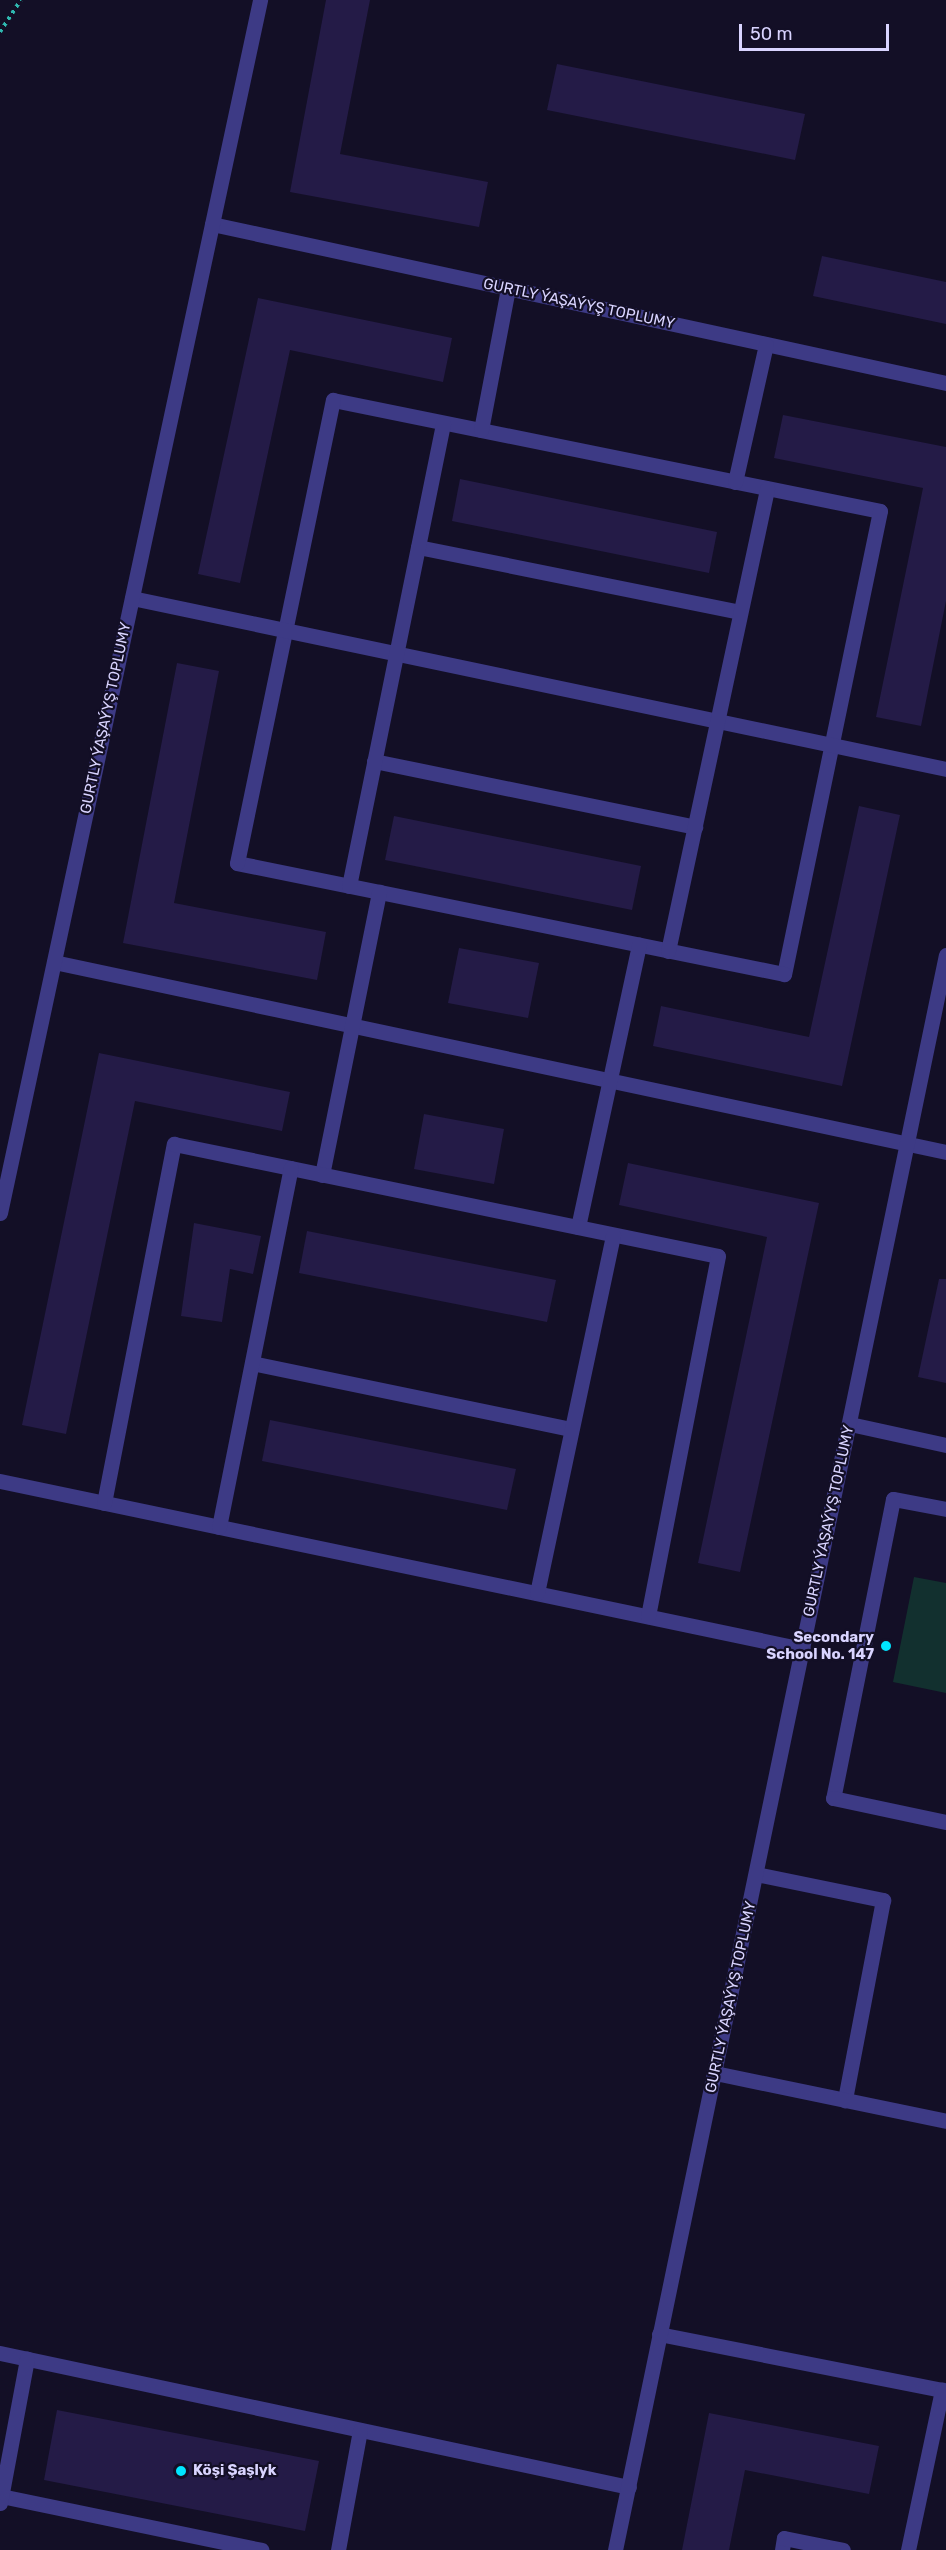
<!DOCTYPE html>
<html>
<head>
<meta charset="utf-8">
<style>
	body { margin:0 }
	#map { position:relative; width:946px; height:2550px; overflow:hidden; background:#130f26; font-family:Rubik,sans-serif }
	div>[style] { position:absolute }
	.green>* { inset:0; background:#12302f }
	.building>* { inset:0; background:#241b47 }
	.path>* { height:4px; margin-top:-2px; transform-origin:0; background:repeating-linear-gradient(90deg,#2fb8b0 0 3px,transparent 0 7.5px) }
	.minor>* { height:15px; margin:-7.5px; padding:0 7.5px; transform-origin:7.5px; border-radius:7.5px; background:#3d3a85 }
	.dots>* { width:16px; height:16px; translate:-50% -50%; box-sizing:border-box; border:3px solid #130f26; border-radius:50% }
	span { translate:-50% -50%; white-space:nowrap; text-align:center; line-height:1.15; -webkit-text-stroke:4.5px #130f26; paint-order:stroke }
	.street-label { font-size:15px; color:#d9d4ff }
	.poi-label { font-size:15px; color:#d9d4ff; font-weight:700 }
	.right { translate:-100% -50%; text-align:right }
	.left { translate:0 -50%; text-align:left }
	.scale { position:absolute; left:739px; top:24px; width:150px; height:27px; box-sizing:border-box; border:3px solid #d9d4ff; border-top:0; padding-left:8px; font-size:18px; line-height:21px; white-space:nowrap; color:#d9d4ff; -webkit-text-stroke:4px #130f26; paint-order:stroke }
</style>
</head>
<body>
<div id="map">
	<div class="green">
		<div style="clip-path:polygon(914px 1577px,946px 1583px,946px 1693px,893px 1682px)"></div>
	</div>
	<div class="building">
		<div style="clip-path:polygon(326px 0,370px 0,340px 154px,488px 182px,479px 227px,290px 192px)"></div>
		<div style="clip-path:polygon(557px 64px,805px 114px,795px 160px,547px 110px)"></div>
		<div style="clip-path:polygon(822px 256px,946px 282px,946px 324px,813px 296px)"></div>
		<div style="clip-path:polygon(258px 298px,452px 338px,443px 382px,290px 350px,240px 583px,198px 574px)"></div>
		<div style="clip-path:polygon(783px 415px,946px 447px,946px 601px,921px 726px,876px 717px,923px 488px,774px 458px)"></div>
		<div style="clip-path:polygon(460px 479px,717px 532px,709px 573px,452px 521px)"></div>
		<div style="clip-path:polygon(177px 663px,219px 671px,174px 903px,326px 932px,317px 980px,123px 943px)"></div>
		<div style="clip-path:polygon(859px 806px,900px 815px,842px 1086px,653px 1046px,661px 1006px,809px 1037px)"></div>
		<div style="clip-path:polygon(394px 816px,641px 866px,632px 910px,385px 860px)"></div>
		<div style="clip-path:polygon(459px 948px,539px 963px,528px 1018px,448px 1003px)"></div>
		<div style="clip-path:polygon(99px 1053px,290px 1092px,282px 1131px,135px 1101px,66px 1434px,22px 1425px)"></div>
		<div style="clip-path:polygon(424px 1114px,504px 1129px,494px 1184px,414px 1169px)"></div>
		<div style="clip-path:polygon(628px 1163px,819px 1203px,740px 1572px,698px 1563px,767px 1237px,619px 1205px)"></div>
		<div style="clip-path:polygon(194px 1223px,261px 1236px,253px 1274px,230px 1269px,222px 1322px,181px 1316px)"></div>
		<div style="clip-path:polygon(307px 1231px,556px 1280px,547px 1322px,299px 1273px)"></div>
		<div style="clip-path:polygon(939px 1279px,946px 1279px,946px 1383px,918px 1377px)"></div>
		<div style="clip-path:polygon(270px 1420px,516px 1469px,507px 1510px,262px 1461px)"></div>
		<div style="clip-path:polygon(57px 2410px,319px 2461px,305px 2531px,44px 2480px)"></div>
		<div style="clip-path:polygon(709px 2413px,879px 2446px,869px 2494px,745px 2470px,729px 2550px,682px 2550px)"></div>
	</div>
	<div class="path">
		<div style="left:0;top:32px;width:38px;rotate:-57deg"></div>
	</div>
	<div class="minor">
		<div style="left:212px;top:224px;width:751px;rotate:12.22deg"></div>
		<div style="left:333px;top:400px;width:558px;rotate:11.47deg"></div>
		<div style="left:880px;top:511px;width:473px;rotate:101.7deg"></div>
		<div style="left:784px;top:974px;width:558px;rotate:-168.53deg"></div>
		<div style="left:237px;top:863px;width:473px;rotate:-78.3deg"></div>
		<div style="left:481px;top:430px;width:145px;rotate:-79.2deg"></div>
		<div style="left:735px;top:482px;width:141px;rotate:-77.3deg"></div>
		<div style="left:418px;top:547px;width:328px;rotate:11.4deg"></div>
		<div style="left:132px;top:598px;width:832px;rotate:11.86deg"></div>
		<div style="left:374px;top:761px;width:328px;rotate:11.6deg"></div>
		<div style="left:349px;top:886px;width:472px;rotate:-78.5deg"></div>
		<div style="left:668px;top:951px;width:473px;rotate:-77.9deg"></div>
		<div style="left:54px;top:962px;width:912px;rotate:12.02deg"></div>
		<div style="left:322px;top:1175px;width:289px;rotate:-78.6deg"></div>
		<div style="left:0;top:1213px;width:1241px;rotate:-77.9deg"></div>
		<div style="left:578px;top:1227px;width:289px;rotate:-77.8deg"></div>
		<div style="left:252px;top:1363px;width:326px;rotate:11.7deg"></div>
		<div style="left:850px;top:1424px;width:98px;rotate:12.3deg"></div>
		<div style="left:0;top:1481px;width:820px;rotate:11.82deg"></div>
		<div style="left:104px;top:1503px;width:366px;rotate:-79deg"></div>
		<div style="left:174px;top:1144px;width:555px;rotate:11.63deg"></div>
		<div style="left:718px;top:1256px;width:367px;rotate:101deg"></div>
		<div style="left:946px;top:1509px;width:54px;rotate:-169.3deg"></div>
		<div style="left:893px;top:1499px;width:305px;rotate:101.3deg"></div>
		<div style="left:833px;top:1798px;width:116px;rotate:12deg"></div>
		<div style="left:219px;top:1527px;width:366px;rotate:-78.7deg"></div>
		<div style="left:537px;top:1593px;width:366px;rotate:-78deg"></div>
		<div style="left:756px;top:1874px;width:130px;rotate:11.6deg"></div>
		<div style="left:883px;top:1900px;width:204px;rotate:100.8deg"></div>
		<div style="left:715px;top:2073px;width:236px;rotate:11.7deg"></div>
		<div style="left:659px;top:2334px;width:293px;rotate:11.2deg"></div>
		<div style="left:0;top:2353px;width:643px;rotate:12.03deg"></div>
		<div style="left:1px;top:2496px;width:266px;rotate:11.7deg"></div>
		<div style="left:0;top:2503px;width:147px;rotate:-79.4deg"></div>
		<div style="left:338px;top:2550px;width:122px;rotate:-79.6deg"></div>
		<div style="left:615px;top:2550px;width:1629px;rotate:-78.28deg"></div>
		<div style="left:782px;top:2550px;width:12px;rotate:-81deg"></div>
		<div style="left:784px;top:2538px;width:60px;rotate:11.5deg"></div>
		<div style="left:908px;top:2550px;width:164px;rotate:-78deg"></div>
	</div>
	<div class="dots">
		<div style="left:886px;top:1646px;background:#00e5ff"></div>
		<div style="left:181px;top:2471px;background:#00e5ff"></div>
	</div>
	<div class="street-label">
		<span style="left:579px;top:304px;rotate:12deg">GURTLY ÝAŞAÝYŞ TOPLUMY</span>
		<span style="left:106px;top:718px;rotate:-78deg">GURTLY ÝAŞAÝYŞ TOPLUMY</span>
		<span style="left:829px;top:1521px;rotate:-78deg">GURTLY ÝAŞAÝYŞ TOPLUMY</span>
		<span style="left:731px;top:1997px;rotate:-78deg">GURTLY ÝAŞAÝYŞ TOPLUMY</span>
	</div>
	<div class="poi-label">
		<span class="right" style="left:874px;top:1646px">Secondary<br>School No. 147</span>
		<span class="left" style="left:193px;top:2471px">Köşi Şaşlyk</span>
	</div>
	<div class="scale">50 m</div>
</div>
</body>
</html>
